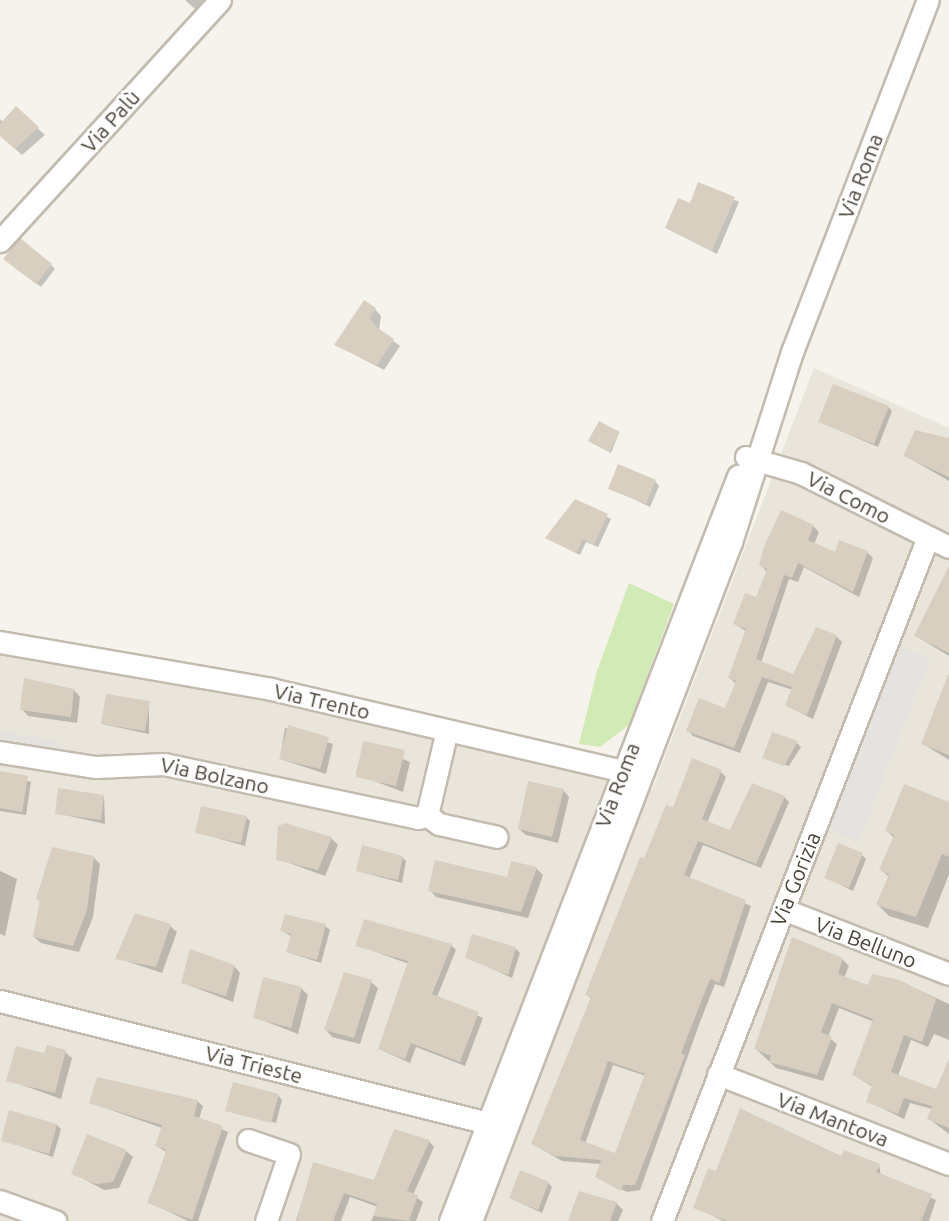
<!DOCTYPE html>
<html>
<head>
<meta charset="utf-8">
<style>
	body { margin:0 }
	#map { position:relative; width:949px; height:1221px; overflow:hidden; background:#f6f3ec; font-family:Ubuntu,sans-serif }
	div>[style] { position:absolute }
	.residential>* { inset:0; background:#eae5da }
	.green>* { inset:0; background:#d2eab5 }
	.parking>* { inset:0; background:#e5e3e0 }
	.shadow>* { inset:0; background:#0003 }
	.building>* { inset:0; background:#d8cfc1 }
	.roads { filter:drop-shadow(2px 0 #c2bbae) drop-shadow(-2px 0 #c2bbae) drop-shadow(0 2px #c2bbae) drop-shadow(0 -2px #c2bbae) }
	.minor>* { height:21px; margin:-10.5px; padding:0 10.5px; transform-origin:10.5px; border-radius:10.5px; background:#fff }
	span { translate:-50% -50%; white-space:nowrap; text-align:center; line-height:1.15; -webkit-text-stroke:5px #fff; paint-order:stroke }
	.street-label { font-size:21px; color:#4b4439 }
</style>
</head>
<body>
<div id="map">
	<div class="residential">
		<div style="clip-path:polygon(814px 368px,949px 428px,949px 1221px,0 1221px,0 651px,268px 697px,564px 760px,652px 790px)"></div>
	</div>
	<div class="green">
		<div style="clip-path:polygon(629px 583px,674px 604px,629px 725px,600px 747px,579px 744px,597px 671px)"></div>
	</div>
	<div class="parking">
		<div style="clip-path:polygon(900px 647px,930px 659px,859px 841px,828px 829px)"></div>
		<div style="clip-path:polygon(0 731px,58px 741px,67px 754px,0 743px)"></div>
	</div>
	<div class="shadow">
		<div style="clip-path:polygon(185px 0,205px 0,196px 10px)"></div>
		<div style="clip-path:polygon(16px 108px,45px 135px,22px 155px,0 135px,0 119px,3px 122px)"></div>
		<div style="clip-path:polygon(699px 184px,739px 202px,717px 254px,666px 228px,691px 205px)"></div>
		<div style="clip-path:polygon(9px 263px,51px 265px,55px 269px,41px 287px)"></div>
		<div style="clip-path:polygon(375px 309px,381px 316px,379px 330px,400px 346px,384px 370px,336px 345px)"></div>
		<div style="clip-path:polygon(888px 407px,892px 411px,878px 447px,820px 422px)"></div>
		<div style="clip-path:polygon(619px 433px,611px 453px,592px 443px)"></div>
		<div style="clip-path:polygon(949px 444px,949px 481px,904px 455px)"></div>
		<div style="clip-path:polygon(655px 481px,659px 486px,650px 507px,610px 488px)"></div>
		<div style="clip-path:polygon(575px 500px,611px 519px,598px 547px,586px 542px,580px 555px,547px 538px)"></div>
		<div style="clip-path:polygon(813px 526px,819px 532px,814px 544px,836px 554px,867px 552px,873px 558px,859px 597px,804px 567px,798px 582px,789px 579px,761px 663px,794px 676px,836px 636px,842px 642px,813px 719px,787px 706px,793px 690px,768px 682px,740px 753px,693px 736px,688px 730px,726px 710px,736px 684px,730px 678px,747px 632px,735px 624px,757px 599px,767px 572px,761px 565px)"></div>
		<div style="clip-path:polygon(949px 587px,949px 656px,916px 636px)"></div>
		<div style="clip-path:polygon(74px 690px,80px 697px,77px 723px,28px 716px,22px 709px)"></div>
		<div style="clip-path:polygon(949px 691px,949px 760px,923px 744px)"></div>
		<div style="clip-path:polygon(149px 702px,149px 734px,102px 724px)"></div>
		<div style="clip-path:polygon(285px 728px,333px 744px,326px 774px,280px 759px)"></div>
		<div style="clip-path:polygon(364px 743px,410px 762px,403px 792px,356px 774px)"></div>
		<div style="clip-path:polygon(797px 743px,801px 747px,789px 766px,764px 758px)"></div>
		<div style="clip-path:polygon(evenodd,721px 772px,726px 777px,707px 823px,731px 832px,784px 797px,789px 802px,761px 868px,703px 845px,689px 879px,751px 906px,724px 987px,715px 984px,700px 1022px,640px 1190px,627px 1192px,596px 1177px,601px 1164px,562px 1161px,533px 1144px,592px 1000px,587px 994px,645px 860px,673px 809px,721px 772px,613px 1065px,646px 1076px,616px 1155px,585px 1144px,613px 1065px)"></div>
		<div style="clip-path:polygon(0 773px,31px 782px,26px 815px,0 811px)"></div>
		<div style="clip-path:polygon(563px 790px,569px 797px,558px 843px,526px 835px,519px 829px)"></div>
		<div style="clip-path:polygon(104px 796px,105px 824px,56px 813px)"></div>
		<div style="clip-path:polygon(949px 803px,949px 874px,928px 928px,889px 916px,878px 905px,889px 877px,881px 869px,894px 838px,887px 831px)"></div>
		<div style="clip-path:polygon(246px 817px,250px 821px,245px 846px,196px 832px)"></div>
		<div style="clip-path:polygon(331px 838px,338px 845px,325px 876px,278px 859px)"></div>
		<div style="clip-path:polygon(862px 855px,866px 859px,853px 891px,825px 877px)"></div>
		<div style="clip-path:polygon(93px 857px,100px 864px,93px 917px,79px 952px,41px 943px,34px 937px,41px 903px,38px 899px)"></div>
		<div style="clip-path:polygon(402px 857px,406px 861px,402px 883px,358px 871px)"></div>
		<div style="clip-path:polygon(536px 868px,543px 875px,528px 918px,436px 897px,430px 890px,508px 879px)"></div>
		<div style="clip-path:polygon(0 871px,17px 879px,5px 936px,0 934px)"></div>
		<div style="clip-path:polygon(170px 926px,177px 932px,162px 973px,117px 958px)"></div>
		<div style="clip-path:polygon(325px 926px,330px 930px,321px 963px,287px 952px,291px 936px,282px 931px)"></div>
		<div style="clip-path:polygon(793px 939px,843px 960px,849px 966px,844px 978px,869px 987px,899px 981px,949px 1004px,949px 1040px,934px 1034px,928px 1047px,911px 1040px,898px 1076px,937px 1091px,949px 1081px,949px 1134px,929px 1119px,932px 1109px,910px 1103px,904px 1119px,868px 1101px,873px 1087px,854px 1075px,874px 1022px,839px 1008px,828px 1037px,837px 1044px,823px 1081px,776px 1068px,756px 1049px)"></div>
		<div style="clip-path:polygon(357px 945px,451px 945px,456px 950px,437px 997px,483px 1018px,465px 1066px,416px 1047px,410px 1063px,379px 1049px,409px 964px)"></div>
		<div style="clip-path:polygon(515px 948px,520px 953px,512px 978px,467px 957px)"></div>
		<div style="clip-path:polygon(234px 966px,240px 973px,233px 1002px,183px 983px)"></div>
		<div style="clip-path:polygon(371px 982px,378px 988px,360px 1044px,332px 1037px,326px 1030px)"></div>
		<div style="clip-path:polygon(301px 988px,308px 995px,298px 1034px,254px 1017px)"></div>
		<div style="clip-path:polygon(65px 1052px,72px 1058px,61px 1099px,8px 1080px)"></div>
		<div style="clip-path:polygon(278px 1095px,282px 1100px,276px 1123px,227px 1110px)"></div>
		<div style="clip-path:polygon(197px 1101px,203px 1106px,199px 1119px,228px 1132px,198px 1221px,188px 1221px,149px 1202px,166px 1152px,157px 1146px,162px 1128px,91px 1103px)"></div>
		<div style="clip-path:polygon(57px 1125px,61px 1129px,53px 1157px,2px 1140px)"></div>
		<div style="clip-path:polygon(429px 1141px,434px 1147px,413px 1195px,423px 1202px,416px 1221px,371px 1221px,378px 1207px,350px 1197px,341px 1221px,296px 1221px,314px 1164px,375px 1182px)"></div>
		<div style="clip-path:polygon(126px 1151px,133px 1157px,119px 1188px,104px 1190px,73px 1173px)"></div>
		<div style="clip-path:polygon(879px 1165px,881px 1176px,936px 1200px,929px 1221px,723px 1221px,695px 1207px,717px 1173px)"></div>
		<div style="clip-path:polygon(548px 1183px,552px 1187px,542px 1213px,510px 1198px)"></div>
		<div style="clip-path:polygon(616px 1203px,623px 1210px,618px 1221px,569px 1221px)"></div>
	</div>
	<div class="building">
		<div style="clip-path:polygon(16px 106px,39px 127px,15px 149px,0 136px,0 124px)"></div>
		<div style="clip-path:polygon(698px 182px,735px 197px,712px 251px,665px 228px,678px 198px,690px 203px)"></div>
		<div style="clip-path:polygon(20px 238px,52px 264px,36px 284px,3px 259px)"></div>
		<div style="clip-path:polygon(364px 300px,376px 308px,370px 318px,375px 326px,394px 339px,377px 365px,334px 345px)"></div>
		<div style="clip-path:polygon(833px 384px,889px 406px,874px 444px,818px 422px)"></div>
		<div style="clip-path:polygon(599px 421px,620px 432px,609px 452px,588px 441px)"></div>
		<div style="clip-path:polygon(915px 430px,949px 438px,949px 477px,903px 456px)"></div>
		<div style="clip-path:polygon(618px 464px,656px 480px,646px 504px,608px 489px)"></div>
		<div style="clip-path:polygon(575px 499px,608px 514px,594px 545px,583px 539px,576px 553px,545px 538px)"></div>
		<div style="clip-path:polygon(781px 510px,814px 525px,808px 540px,835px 552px,839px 540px,868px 551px,853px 592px,798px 563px,792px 578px,784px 575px,756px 659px,793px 674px,816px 627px,837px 635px,807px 715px,785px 706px,792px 687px,762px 677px,734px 748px,686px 731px,699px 698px,725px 708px,736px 681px,728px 678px,746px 629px,733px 624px,745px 593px,756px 597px,767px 569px,759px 566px,763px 549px)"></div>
		<div style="clip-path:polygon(949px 566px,949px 653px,914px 636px)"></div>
		<div style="clip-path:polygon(948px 675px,949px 675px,949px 755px,921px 744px)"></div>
		<div style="clip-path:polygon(24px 678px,74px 689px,71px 717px,20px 710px)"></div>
		<div style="clip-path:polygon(106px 694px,150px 701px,145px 731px,101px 724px)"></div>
		<div style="clip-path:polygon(288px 725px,329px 737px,320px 769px,279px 759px)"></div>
		<div style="clip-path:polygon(772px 732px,798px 741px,784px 766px,762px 758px)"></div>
		<div style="clip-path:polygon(363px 741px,405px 750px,396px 786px,356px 777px)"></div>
		<div style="clip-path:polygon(evenodd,692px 758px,722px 770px,702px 819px,730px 830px,752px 783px,785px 796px,756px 864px,698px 841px,684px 875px,746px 900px,719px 983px,710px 979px,681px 1053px,685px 1055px,635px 1185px,623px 1185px,621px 1191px,595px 1177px,601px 1160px,555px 1156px,531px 1144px,591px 997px,585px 995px,640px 857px,644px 858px,666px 805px,673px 807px,692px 758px,608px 1061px,645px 1074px,615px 1153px,580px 1140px,608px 1061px)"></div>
		<div style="clip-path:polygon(0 771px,28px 776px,22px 812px,0 808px)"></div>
		<div style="clip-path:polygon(528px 781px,564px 789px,552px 837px,518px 829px)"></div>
		<div style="clip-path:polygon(904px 784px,949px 802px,949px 857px,942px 854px,916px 917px,876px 905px,889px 874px,879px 870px,894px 835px,885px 831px)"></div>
		<div style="clip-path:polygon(58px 788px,104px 795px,101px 820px,55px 814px)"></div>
		<div style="clip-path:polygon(201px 806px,247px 816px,241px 843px,195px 833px)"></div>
		<div style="clip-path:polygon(285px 823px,332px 837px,318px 870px,276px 860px,278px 826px)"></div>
		<div style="clip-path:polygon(838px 843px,863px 853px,849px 888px,824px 878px)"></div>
		<div style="clip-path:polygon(362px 845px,403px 856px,398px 880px,356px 871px)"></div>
		<div style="clip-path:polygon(52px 847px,94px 856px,87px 910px,73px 946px,33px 937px,40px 900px,36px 899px)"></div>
		<div style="clip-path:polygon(435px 860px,507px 877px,511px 861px,537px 867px,521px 912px,428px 891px)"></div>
		<div style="clip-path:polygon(135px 913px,171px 924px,156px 967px,115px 959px)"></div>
		<div style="clip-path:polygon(285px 914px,326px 924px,317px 960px,286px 952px,291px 934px,280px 931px)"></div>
		<div style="clip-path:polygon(364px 919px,452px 944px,432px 994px,479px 1012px,460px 1062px,411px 1043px,405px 1059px,378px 1049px,408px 961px,355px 946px)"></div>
		<div style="clip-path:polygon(472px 934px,516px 947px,508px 975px,465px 958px)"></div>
		<div style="clip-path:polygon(792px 937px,843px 958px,838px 974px,868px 985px,872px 974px,900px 980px,936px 999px,922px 1042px,904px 1035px,891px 1072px,936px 1089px,949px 1059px,949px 1128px,927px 1119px,932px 1106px,904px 1098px,898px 1114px,866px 1102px,872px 1085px,852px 1075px,873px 1019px,832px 1003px,821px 1032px,832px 1037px,817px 1075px,769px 1062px,771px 1056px,754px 1049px)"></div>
		<div style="clip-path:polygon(190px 949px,235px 965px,226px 996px,181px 983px)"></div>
		<div style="clip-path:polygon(344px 972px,372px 980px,354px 1038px,324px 1030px)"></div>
		<div style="clip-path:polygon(263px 977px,302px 987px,291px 1028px,253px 1018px)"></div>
		<div style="clip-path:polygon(47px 1045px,66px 1050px,55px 1093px,6px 1081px,16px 1046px,44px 1053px)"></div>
		<div style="clip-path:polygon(97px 1077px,198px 1100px,194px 1116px,223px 1126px,192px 1220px,147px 1203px,165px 1156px,165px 1149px,155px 1146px,162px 1125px,89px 1103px)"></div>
		<div style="clip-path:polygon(233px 1082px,279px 1094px,271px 1123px,225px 1111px)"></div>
		<div style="clip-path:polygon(740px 1108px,841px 1156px,844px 1150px,880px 1164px,876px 1172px,932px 1194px,921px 1221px,727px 1221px,693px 1208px,708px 1168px,716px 1171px)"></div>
		<div style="clip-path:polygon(9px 1110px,57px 1124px,49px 1154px,1px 1141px)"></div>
		<div style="clip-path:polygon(394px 1129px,430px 1140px,407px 1191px,418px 1195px,409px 1221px,373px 1216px,377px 1204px,344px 1193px,333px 1221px,297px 1221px,313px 1162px,374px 1180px)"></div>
		<div style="clip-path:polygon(87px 1134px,127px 1150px,113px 1182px,96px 1184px,71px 1174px)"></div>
		<div style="clip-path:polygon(520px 1170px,549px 1182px,538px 1210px,509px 1198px)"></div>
		<div style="clip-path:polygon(579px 1191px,617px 1202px,610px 1221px,568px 1221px)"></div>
	</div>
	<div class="roads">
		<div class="minor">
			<div style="left:0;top:241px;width:326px;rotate:-47.6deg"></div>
			<div style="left:746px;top:457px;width:57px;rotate:16.2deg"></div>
			<div style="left:801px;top:473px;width:165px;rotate:26.6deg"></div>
			<div style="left:0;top:642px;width:275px;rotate:9.8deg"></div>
			<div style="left:271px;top:689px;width:375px;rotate:13.1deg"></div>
			<div style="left:0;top:752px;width:97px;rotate:8.9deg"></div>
			<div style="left:96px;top:767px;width:68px;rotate:-2.5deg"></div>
			<div style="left:164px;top:764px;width:260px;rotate:12deg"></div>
			<div style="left:418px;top:818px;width:9px;rotate:-18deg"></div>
			<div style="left:427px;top:815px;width:87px;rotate:-76.8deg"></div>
			<div style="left:427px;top:815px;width:15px;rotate:37deg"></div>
			<div style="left:439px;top:824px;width:59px;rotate:12.6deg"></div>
			<div style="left:783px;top:909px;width:178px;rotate:21.4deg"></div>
			<div style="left:0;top:1001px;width:515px;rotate:14.04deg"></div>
			<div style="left:718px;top:1074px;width:248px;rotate:21.3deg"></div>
			<div style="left:248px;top:1140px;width:43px;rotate:18.9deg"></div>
			<div style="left:289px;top:1154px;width:71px;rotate:108.9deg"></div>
			<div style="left:0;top:1201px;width:59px;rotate:20deg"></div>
			<div style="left:450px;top:1221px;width:799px;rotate:-68.86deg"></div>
			<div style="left:471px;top:1221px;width:727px;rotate:-69.05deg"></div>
			<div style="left:731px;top:542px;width:200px;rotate:-72.2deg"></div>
			<div style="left:792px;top:352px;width:377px;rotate:-68.9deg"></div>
			<div style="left:662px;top:1221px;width:734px;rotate:-68.75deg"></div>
		</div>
	</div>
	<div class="street-label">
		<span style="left:110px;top:121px;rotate:-48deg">Via Palù</span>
		<span style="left:860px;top:176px;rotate:-69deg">Via Roma</span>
		<span style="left:849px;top:497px;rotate:27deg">Via Como</span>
		<span style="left:322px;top:701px;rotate:13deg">Via Trento</span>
		<span style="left:215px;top:775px;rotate:12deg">Via Bolzano</span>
		<span style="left:617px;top:785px;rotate:-69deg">Via Roma</span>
		<span style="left:795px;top:879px;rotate:-68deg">Via Gorizia</span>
		<span style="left:866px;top:942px;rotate:21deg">Via Belluno</span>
		<span style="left:254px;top:1064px;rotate:14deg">Via Trieste</span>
		<span style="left:833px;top:1119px;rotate:21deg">Via Mantova</span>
	</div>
</div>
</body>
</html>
